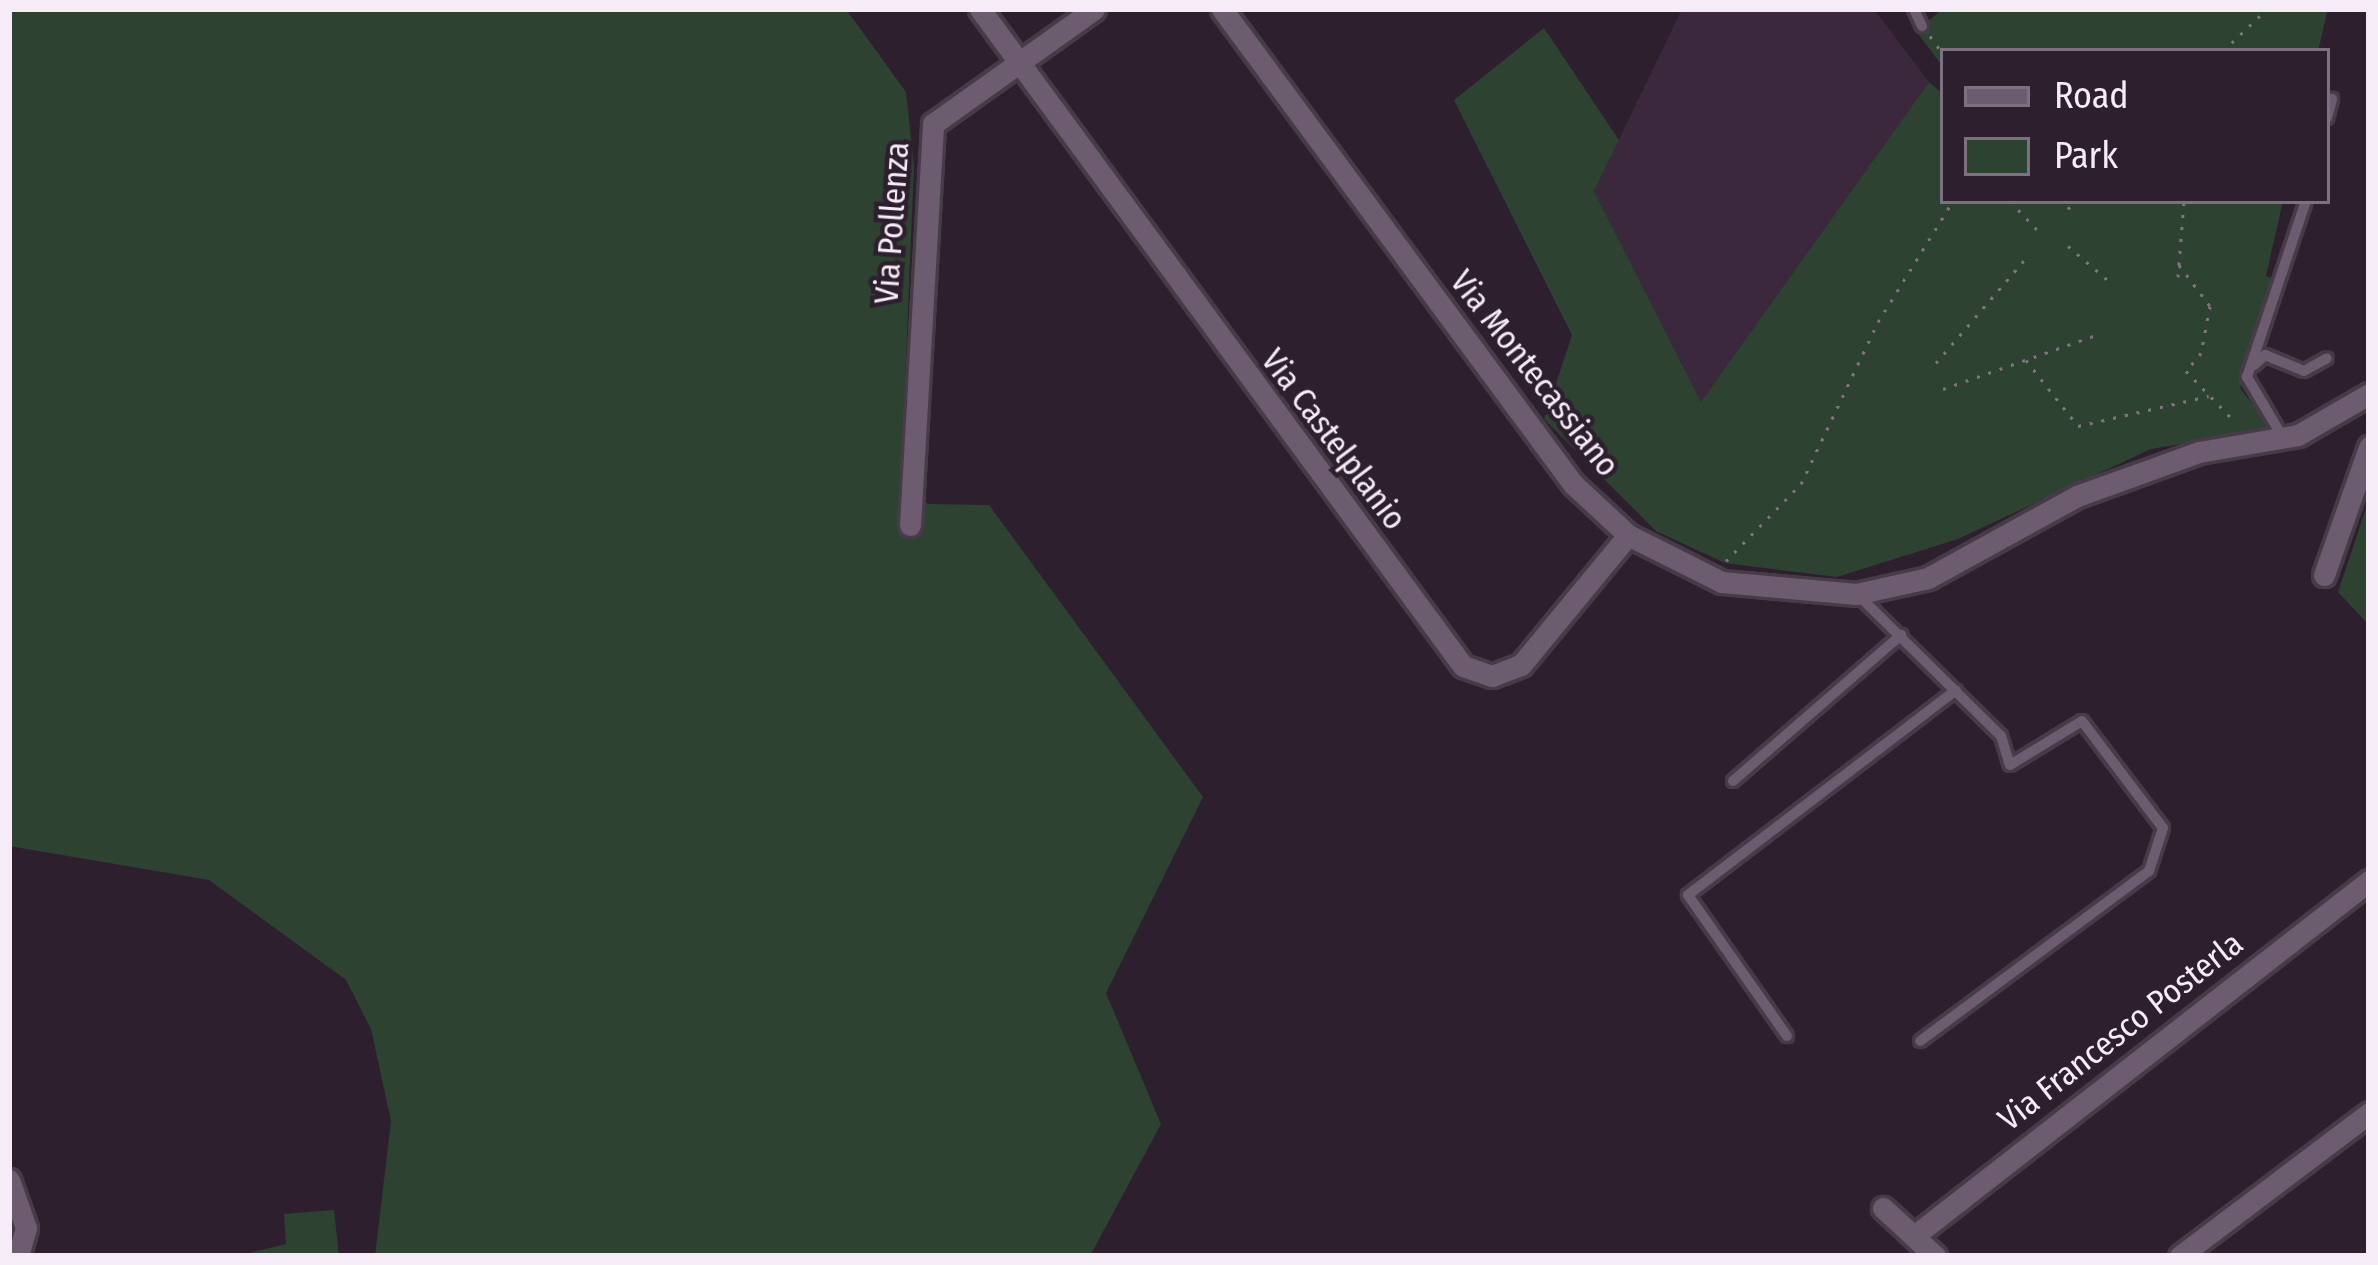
<!DOCTYPE html>
<html>
<head>
<meta charset="utf-8">
<style>
	body { margin:0 }
	#map { position:relative; width:2378px; height:1265px; overflow:hidden; background:#2e1f2f; font-family:"Fira Sans Condensed",sans-serif }
	div>[style] { position:absolute }
	.built>* { inset:0; background:#3b283d }
	.green>* { inset:0; background:#2d4230 }
	.path>* { height:3px; margin-top:-1.5px; transform-origin:0; background:repeating-linear-gradient(90deg,#817482 0 3px,transparent 0 12px) }
	.roads { filter:drop-shadow(3px 0 #473b48) drop-shadow(-3px 0 #473b48) drop-shadow(0 3px #473b48) drop-shadow(0 -3px #473b48) }
	.service>* { height:10px; margin:-5px; padding:0 5px; transform-origin:5px; border-radius:5px; background:#6d5c6f }
	.minor>* { height:21px; margin:-10.5px; padding:0 10.5px; transform-origin:10.5px; border-radius:10.5px; background:#6d5c6f }
	span { translate:-50% -50%; white-space:nowrap; text-align:center; line-height:1.15; -webkit-text-stroke:9px #2e1f2f; paint-order:stroke }
	.street-label { font-size:33px; color:#f6ecf7 }
	.frame { position:absolute; inset:0; border:12px solid #f6ecf7; pointer-events:none }
	.legend { position:absolute; left:1940px; top:48px; width:390px; height:156px; box-sizing:border-box; background:#2e1f2f; border:3px solid #7e717f; margin:0; padding:15px 21px; list-style:none; font-size:36px; color:#f6ecf7 }
	.legend li { display:flex; align-items:center; gap:24px; height:60px }
	.legend b { width:60px; border:3px solid #7e717f }
</style>
</head>
<body>
<div id="map">
	<div class="built">
		<div style="clip-path:polygon(1682px 9px,1874px 9px,1929px 82px,1701px 403px,1594px 191px)"></div>
	</div>
	<div class="green">
		<div style="clip-path:polygon(9px 9px,846px 9px,906px 92px,914px 165px,901px 480px,928px 504px,989px 505px,1203px 797px,1106px 993px,1161px 1124px,1090px 1256px,375px 1256px,391px 1121px,371px 1029px,346px 980px,209px 880px,9px 846px)"></div>
		<div style="clip-path:polygon(1943px 9px,2328px 9px,2318px 51px,1943px 51px,1943px 67px,1916px 31px)"></div>
		<div style="clip-path:polygon(1544px 28px,1619px 140px,1594px 191px,1701px 402px,1929px 82px,1943px 94px,1943px 201px,2283px 201px,2266px 276px,2281px 281px,2240px 388px,2272px 429px,2151px 449px,1958px 539px,1837px 577px,1725px 563px,1656px 531px,1544px 419px,1572px 335px,1454px 100px)"></div>
		<div style="clip-path:polygon(2369px 499px,2369px 625px,2338px 592px)"></div>
		<div style="clip-path:polygon(334px 1210px,339px 1256px,237px 1256px,286px 1244px,284px 1214px)"></div>
	</div>
	<div class="path">
		<div style="left:1930px;top:36px;width:22px;rotate:54deg"></div>
		<div style="left:2223px;top:51px;width:61px;rotate:-43.7deg"></div>
		<div style="left:2010px;top:201px;width:45px;rotate:46.8deg"></div>
		<div style="left:2068px;top:209px;width:11px;rotate:-49deg"></div>
		<div style="left:2068px;top:246px;width:57px;rotate:40.7deg"></div>
		<div style="left:2179px;top:265px;width:51px;rotate:52.9deg"></div>
		<div style="left:2210px;top:306px;width:48px;rotate:100.8deg"></div>
		<div style="left:2201px;top:353px;width:23px;rotate:130deg"></div>
		<div style="left:2186px;top:371px;width:71px;rotate:46.1deg"></div>
		<div style="left:2178px;top:277px;width:76px;rotate:-85.5deg"></div>
		<div style="left:2026px;top:360px;width:84px;rotate:51.8deg"></div>
		<div style="left:2078px;top:426px;width:134px;rotate:-12.9deg"></div>
		<div style="left:1936px;top:363px;width:138px;rotate:-49.4deg"></div>
		<div style="left:1943px;top:389px;width:162px;rotate:-19.4deg"></div>
		<div style="left:1726px;top:561px;width:107px;rotate:-45.8deg"></div>
		<div style="left:1801px;top:484px;width:179px;rotate:-64.6deg"></div>
		<div style="left:1878px;top:322px;width:142px;rotate:-58.2deg"></div>
	</div>
	<div class="roads">
		<div class="service">
			<div style="left:1914px;top:9px;width:19px;rotate:65deg"></div>
			<div style="left:2327px;top:118px;width:20px;rotate:-75deg"></div>
			<div style="left:2254px;top:365px;width:15px;rotate:-42deg"></div>
			<div style="left:2265px;top:355px;width:42px;rotate:22.3deg"></div>
			<div style="left:2304px;top:371px;width:26px;rotate:-29deg"></div>
			<div style="left:2282px;top:436px;width:69px;rotate:-120.7deg"></div>
			<div style="left:2247px;top:377px;width:186px;rotate:-71.5deg"></div>
			<div style="left:1859px;top:596px;width:199px;rotate:44.6deg"></div>
			<div style="left:2001px;top:736px;width:30px;rotate:73deg"></div>
			<div style="left:2010px;top:765px;width:84px;rotate:-31.4deg"></div>
			<div style="left:2082px;top:721px;width:134px;rotate:52.9deg"></div>
			<div style="left:2163px;top:828px;width:45px;rotate:108deg"></div>
			<div style="left:2149px;top:871px;width:285px;rotate:143.4deg"></div>
			<div style="left:1733px;top:781px;width:223px;rotate:-41deg"></div>
			<div style="left:1787px;top:1036px;width:172px;rotate:-125.1deg"></div>
			<div style="left:1688px;top:895px;width:337px;rotate:-37.4deg"></div>
		</div>
		<div class="minor">
			<div style="left:980px;top:9px;width:815px;rotate:53.68deg"></div>
			<div style="left:1463px;top:666px;width:31px;rotate:19deg"></div>
			<div style="left:1492px;top:676px;width:31px;rotate:-21deg"></div>
			<div style="left:1521px;top:665px;width:168px;rotate:-50.5deg"></div>
			<div style="left:1222px;top:9px;width:591px;rotate:53.54deg"></div>
			<div style="left:1573px;top:484px;width:75px;rotate:42.8deg"></div>
			<div style="left:1628px;top:535px;width:105px;rotate:26.6deg"></div>
			<div style="left:1722px;top:582px;width:135px;rotate:5.1deg"></div>
			<div style="left:1856px;top:594px;width:74px;rotate:-12.5deg"></div>
			<div style="left:1928px;top:578px;width:170px;rotate:-28.8deg"></div>
			<div style="left:2077px;top:496px;width:130px;rotate:-19.8deg"></div>
			<div style="left:2199px;top:452px;width:100px;rotate:-9.7deg"></div>
			<div style="left:2298px;top:435px;width:82px;rotate:-30deg"></div>
			<div style="left:910px;top:525px;width:402px;rotate:-86.7deg"></div>
			<div style="left:933px;top:124px;width:198px;rotate:-35.5deg"></div>
			<div style="left:2324px;top:575px;width:136px;rotate:-70.6deg"></div>
			<div style="left:9px;top:1180px;width:51px;rotate:70.5deg"></div>
			<div style="left:26px;top:1228px;width:29px;rotate:106deg"></div>
			<div style="left:1883px;top:1208px;width:71px;rotate:42.7deg"></div>
			<div style="left:1914px;top:1236px;width:577px;rotate:-37.96deg"></div>
			<div style="left:2180px;top:1256px;width:237px;rotate:-37.1deg"></div>
		</div>
	</div>
	<div class="street-label">
		<span style="left:893px;top:223px;rotate:-86deg">Via Pollenza</span>
		<span style="left:1534px;top:374px;rotate:52deg">Via Montecassiano</span>
		<span style="left:1333px;top:440px;rotate:53deg">Via Castelplanio</span>
		<span style="left:2121px;top:1032px;rotate:-38deg">Via Francesco Posterla</span>
	</div>
	<div class="frame"></div>
	<ul class="legend">
	<li><b style="height:15px;background:#6d5c6f"></b>Road</li>
	<li><b style="height:33px;background:#2d4230"></b>Park</li>
	</ul>
</div>
</body>
</html>
